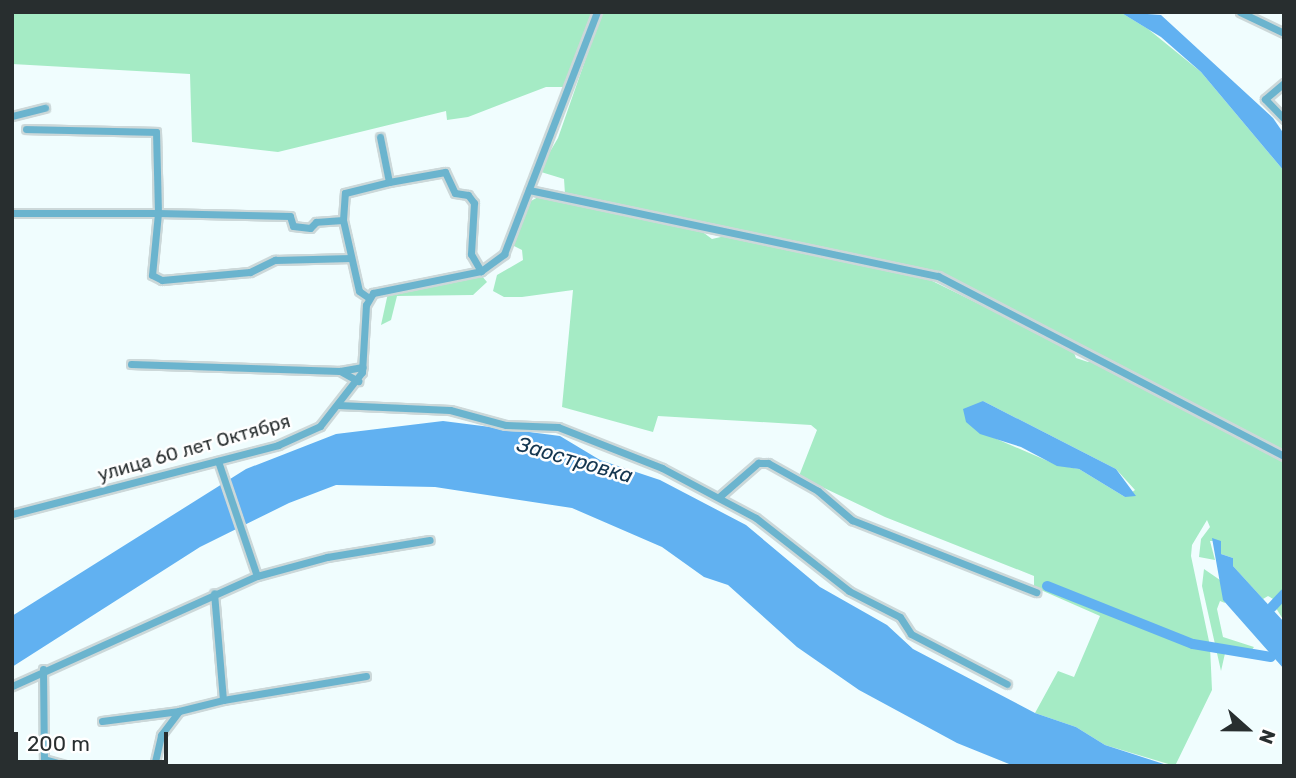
<!DOCTYPE html>
<html>
<head>
<meta charset="utf-8">
<style>
	body { margin:0 }
	#map { position:relative; width:1296px; height:778px; overflow:hidden; background:#f0fdfe; font-family:Rubik,sans-serif }
	div>[style] { position:absolute }
	.green>* { inset:0; background:#a5ebc5 }
	.water>* { inset:0; background:#61b1f1 }
	.river>* { height:10px; margin:-5px; padding:0 5px; transform-origin:5px; border-radius:5px; background:#61b1f1 }
	.roads { filter:drop-shadow(2px 0 #ccd8d9) drop-shadow(-2px 0 #ccd8d9) drop-shadow(0 2px #ccd8d9) drop-shadow(0 -2px #ccd8d9) }
	.minor>* { height:7px; margin:-3.5px; padding:0 3.5px; transform-origin:3.5px; border-radius:3.5px; background:#6bb4ce }
	span { translate:-50% -50%; white-space:nowrap; text-align:center; line-height:1.15; -webkit-text-stroke:5px #fff; paint-order:stroke }
	.street-label { font-size:19px; color:#282e2f }
	.water-label { font-size:21px; color:#143650; font-style:italic }
	.frame { position:absolute; inset:0; border:14px solid #282e2f; pointer-events:none }
	.north { position:absolute; left:1212px; top:694px; width:70px; height:70px; -webkit-text-stroke:5px #fff; paint-order:stroke; rotate:111deg; font-size:19px; font-weight:700; line-height:28px; text-align:center; color:#282e2f }
	.north::after { content:''; display:block; margin:auto; width:24px; height:32px; background:#282e2f; clip-path:polygon(50% 0,100% 100%,50% 72%,0 100%) }
	.scale { position:absolute; left:14px; top:732px; width:154px; height:32px; box-sizing:border-box; border:4px solid #282e2f; border-top:0; padding-left:9px; font-size:21px; line-height:24px; white-space:nowrap; color:#282e2f; -webkit-text-stroke:5px #fff; paint-order:stroke }
</style>
</head>
<body>
<div id="map">
	<div class="green">
		<div style="clip-path:polygon(12px 12px,592px 12px,564px 87px,546px 87px,468px 117px,447px 120px,446px 111px,278px 152px,192px 142px,190px 74px,12px 64px)"></div>
		<div style="clip-path:polygon(602px 12px,1120px 12px,1148px 29px,1201px 72px,1284px 171px,1284px 452px,936px 271px,565px 194px,564px 179px,541px 172px,541px 167px,558px 138px)"></div>
		<div style="clip-path:polygon(evenodd,540px 196px,700px 230px,712px 239px,725px 236px,916px 273px,1073px 350px,1076px 358px,1088px 362px,1094px 359px,1284px 460px,1284px 621px,1276px 608px,1280px 603px,1268px 596px,1263px 599px,1232px 565px,1233px 558px,1221px 554px,1221px 541px,1210px 541px,1215px 560px,1199px 557px,1201px 539px,1210px 527px,1207px 520px,1192px 545px,1191px 556px,1210px 646px,1212px 690px,1175px 766px,1105px 745px,1076px 727px,1035px 713px,1058px 671px,1074px 677px,1100px 616px,1034px 587px,1034px 576px,885px 517px,799px 476px,817px 430px,811px 425px,658px 416px,653px 432px,562px 407px,573px 290px,522px 297px,504px 297px,493px 291px,497px 275px,523px 260px,522px 250px,514px 246px,514px 238px,529px 202px,540px 196px,983px 401px,1116px 469px,1135px 490px,1125px 497px,1079px 469px,1057px 465px,978px 431px,972px 424px,983px 401px)"></div>
		<div style="clip-path:polygon(481px 275px,487px 282px,473px 295px,397px 296px,391px 320px,381px 325px,388px 293px)"></div>
		<div style="clip-path:polygon(1204px 569px,1220px 580px,1223px 591px,1225px 603px,1220px 601px,1217px 609px,1223px 637px,1254px 647px,1251px 651px,1226px 649px,1221px 671px,1202px 586px)"></div>
	</div>
	<div class="water">
		<div style="clip-path:polygon(1120px 12px,1161px 15px,1273px 118px,1284px 134px,1284px 171px,1201px 72px,1161px 37px)"></div>
		<div style="clip-path:polygon(983px 401px,1116px 469px,1136px 496px,1125px 497px,1079px 469px,1057px 466px,1021px 447px,980px 434px,966px 422px,963px 409px)"></div>
		<div style="clip-path:polygon(443px 421px,560px 436px,600px 460px,660px 480px,746px 525px,820px 587px,887px 625px,913px 649px,1035px 713px,1076px 727px,1105px 745px,1170px 766px,1014px 766px,957px 743px,859px 690px,797px 647px,728px 585px,704px 577px,662px 547px,572px 508px,435px 487px,336px 485px,289px 503px,200px 547px,12px 667px,12px 616px,246px 469px,336px 434px)"></div>
		<div style="clip-path:polygon(1212px 538px,1221px 541px,1221px 554px,1233px 558px,1233px 566px,1284px 622px,1284px 669px,1223px 600px)"></div>
	</div>
	<div class="river">
		<div style="left:1047px;top:586px;width:157px;rotate:21.7deg"></div>
		<div style="left:1193px;top:644px;width:79px;rotate:9.5deg"></div>
		<div style="left:1272px;top:607px;width:18px;rotate:-47deg"></div>
	</div>
	<div class="roads">
		<div class="minor">
			<div style="left:1240px;top:12px;width:49px;rotate:25.5deg"></div>
			<div style="left:1284px;top:83px;width:25px;rotate:140deg"></div>
			<div style="left:1265px;top:99px;width:28px;rotate:46deg"></div>
			<div style="left:12px;top:116px;width:34px;rotate:-14deg"></div>
			<div style="left:389px;top:182px;width:57px;rotate:-10.1deg"></div>
			<div style="left:445px;top:172px;width:23px;rotate:65deg"></div>
			<div style="left:455px;top:193px;width:13px;rotate:9deg"></div>
			<div style="left:468px;top:195px;width:10px;rotate:53deg"></div>
			<div style="left:474px;top:203px;width:51px;rotate:93.4deg"></div>
			<div style="left:471px;top:254px;width:20px;rotate:60deg"></div>
			<div style="left:529px;top:190px;width:418px;rotate:11.9deg"></div>
			<div style="left:938px;top:276px;width:390px;rotate:27.5deg"></div>
			<div style="left:12px;top:213px;width:146px"></div>
			<div style="left:158px;top:213px;width:81px;rotate:-91.4deg"></div>
			<div style="left:156px;top:132px;width:130px;rotate:-178.7deg"></div>
			<div style="left:343px;top:220px;width:27px;rotate:176deg"></div>
			<div style="left:316px;top:222px;width:8px;rotate:135deg"></div>
			<div style="left:310px;top:228px;width:17px;rotate:-173deg"></div>
			<div style="left:293px;top:226px;width:10px;rotate:-107deg"></div>
			<div style="left:290px;top:216px;width:132px;rotate:-178.7deg"></div>
			<div style="left:158px;top:213px;width:62px;rotate:95.5deg"></div>
			<div style="left:152px;top:275px;width:11px;rotate:27deg"></div>
			<div style="left:162px;top:280px;width:88px;rotate:-5.2deg"></div>
			<div style="left:250px;top:272px;width:28px;rotate:-26deg"></div>
			<div style="left:275px;top:260px;width:76px;rotate:-1.5deg"></div>
			<div style="left:369px;top:298px;width:12px;rotate:-145deg"></div>
			<div style="left:359px;top:291px;width:73px;rotate:-102.7deg"></div>
			<div style="left:343px;top:220px;width:27px;rotate:-86deg"></div>
			<div style="left:345px;top:193px;width:45px;rotate:-14deg"></div>
			<div style="left:389px;top:182px;width:46px;rotate:-101.3deg"></div>
			<div style="left:131px;top:364px;width:209px;rotate:1.9deg"></div>
			<div style="left:340px;top:371px;width:21px;rotate:29deg"></div>
			<div style="left:340px;top:371px;width:23px;rotate:-10deg"></div>
			<div style="left:338px;top:405px;width:112px;rotate:2.6deg"></div>
			<div style="left:450px;top:410px;width:58px;rotate:15deg"></div>
			<div style="left:506px;top:425px;width:52px;rotate:2.2deg"></div>
			<div style="left:558px;top:427px;width:112px;rotate:21.5deg"></div>
			<div style="left:662px;top:468px;width:106px;rotate:28deg"></div>
			<div style="left:756px;top:518px;width:118px;rotate:38.1deg"></div>
			<div style="left:849px;top:591px;width:57px;rotate:27deg"></div>
			<div style="left:900px;top:617px;width:20px;rotate:57deg"></div>
			<div style="left:911px;top:634px;width:108px;rotate:27.5deg"></div>
			<div style="left:218px;top:461px;width:121px;rotate:71.3deg"></div>
			<div style="left:719px;top:497px;width:52px;rotate:-41.1deg"></div>
			<div style="left:758px;top:463px;width:10px"></div>
			<div style="left:768px;top:463px;width:57px;rotate:29.2deg"></div>
			<div style="left:818px;top:491px;width:45px;rotate:40.5deg"></div>
			<div style="left:852px;top:520px;width:198px;rotate:21.4deg"></div>
			<div style="left:12px;top:514px;width:275px;rotate:-14.5deg"></div>
			<div style="left:278px;top:445px;width:46px;rotate:-24.3deg"></div>
			<div style="left:320px;top:426px;width:68px;rotate:-52.1deg"></div>
			<div style="left:362px;top:372px;width:67px;rotate:-86.6deg"></div>
			<div style="left:366px;top:305px;width:14px;rotate:-60deg"></div>
			<div style="left:373px;top:293px;width:110px;rotate:-11.5deg"></div>
			<div style="left:481px;top:271px;width:29px;rotate:-36deg"></div>
			<div style="left:504px;top:254px;width:259px;rotate:-69deg"></div>
			<div style="left:43px;top:669px;width:97px;rotate:89.4deg"></div>
			<div style="left:12px;top:686px;width:269px;rotate:-24.2deg"></div>
			<div style="left:257px;top:576px;width:73px;rotate:-15.2deg"></div>
			<div style="left:327px;top:557px;width:104px;rotate:-9.4deg"></div>
			<div style="left:223px;top:700px;width:145px;rotate:-9.5deg"></div>
			<div style="left:102px;top:721px;width:78px;rotate:-7.4deg"></div>
			<div style="left:44px;top:759px;width:26px;rotate:16deg"></div>
			<div style="left:154px;top:766px;width:32px;rotate:-77deg"></div>
			<div style="left:161px;top:735px;width:30px;rotate:-53deg"></div>
			<div style="left:179px;top:711px;width:45px;rotate:-14deg"></div>
			<div style="left:223px;top:700px;width:107px;rotate:-94.8deg"></div>
		</div>
	</div>
	<div class="street-label">
		<span style="left:194px;top:448px;rotate:-16deg">улица 60 лет Октября</span>
	</div>
	<div class="water-label">
		<span style="left:575px;top:460px;rotate:16deg">Заостровка</span>
	</div>
	<div class="frame"></div>
	<div class="north">N</div>
	<div class="scale">200 m</div>
</div>
</body>
</html>
